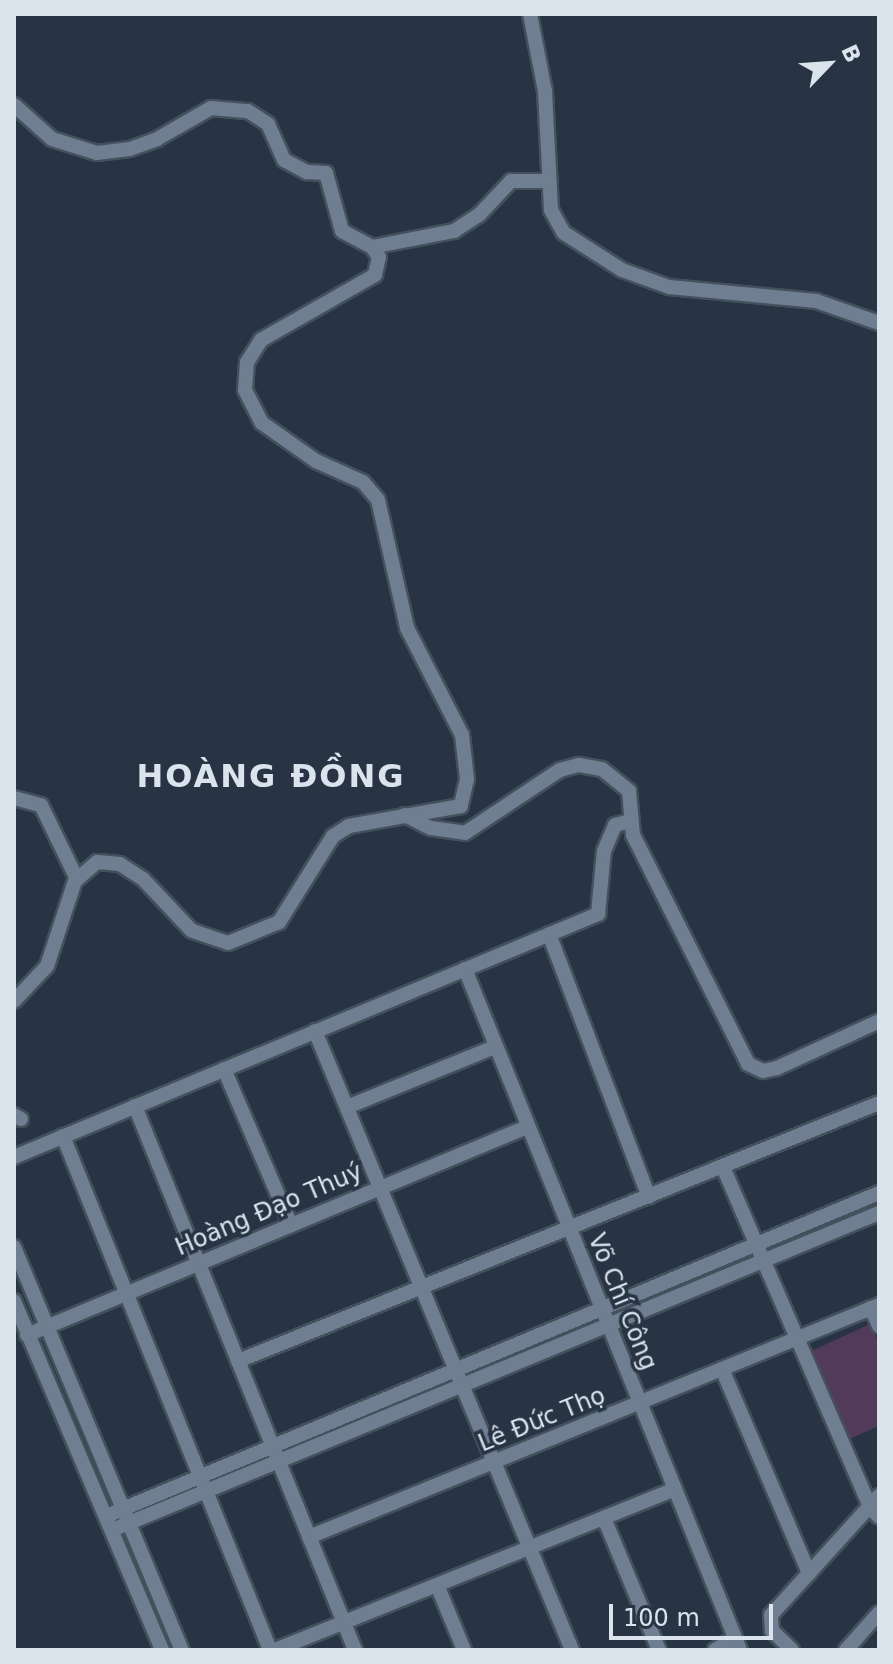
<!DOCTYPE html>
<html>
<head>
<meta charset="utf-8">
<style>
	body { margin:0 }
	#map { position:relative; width:893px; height:1664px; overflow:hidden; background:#283444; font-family:"DejaVu Sans",sans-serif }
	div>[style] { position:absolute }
	.green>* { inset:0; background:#523a5a }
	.roads { filter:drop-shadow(2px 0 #45505d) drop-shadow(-2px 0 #45505d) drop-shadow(0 2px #45505d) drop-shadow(0 -2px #45505d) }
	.minor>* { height:14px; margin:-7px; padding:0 7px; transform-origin:7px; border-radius:7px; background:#6f7e90 }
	span { translate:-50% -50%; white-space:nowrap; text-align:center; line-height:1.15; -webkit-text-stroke:7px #283444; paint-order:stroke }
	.street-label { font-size:24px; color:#dbe3ed }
	.district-label { font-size:32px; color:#dbe3ed; font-weight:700; letter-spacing:2px }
	.frame { position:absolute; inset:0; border:16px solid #dbe3ed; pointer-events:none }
	.north { position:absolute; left:789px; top:24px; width:80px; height:80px; -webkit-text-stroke:6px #283444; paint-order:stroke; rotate:65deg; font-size:22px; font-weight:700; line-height:32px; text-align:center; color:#dbe3ed }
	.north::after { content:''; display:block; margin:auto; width:28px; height:36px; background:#dbe3ed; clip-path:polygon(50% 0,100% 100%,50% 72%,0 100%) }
	.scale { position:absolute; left:609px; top:1604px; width:164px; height:36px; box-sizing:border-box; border:4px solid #dbe3ed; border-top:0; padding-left:10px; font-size:24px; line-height:28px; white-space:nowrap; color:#dbe3ed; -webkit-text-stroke:6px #283444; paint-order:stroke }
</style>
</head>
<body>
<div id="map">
	<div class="green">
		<div style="clip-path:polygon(870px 1324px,879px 1343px,879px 1426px,849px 1439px,809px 1352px)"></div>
	</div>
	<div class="roads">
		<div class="minor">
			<div style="left:530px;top:14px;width:78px;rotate:79deg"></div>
			<div style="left:545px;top:91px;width:119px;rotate:87.1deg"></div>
			<div style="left:551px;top:210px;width:26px;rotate:61deg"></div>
			<div style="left:564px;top:233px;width:69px;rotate:32.5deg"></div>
			<div style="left:622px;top:270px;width:50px;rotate:19.9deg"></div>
			<div style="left:669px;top:287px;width:148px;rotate:5.4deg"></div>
			<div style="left:816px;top:301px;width:67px;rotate:19.2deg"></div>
			<div style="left:14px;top:105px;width:51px;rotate:41.8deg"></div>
			<div style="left:52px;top:139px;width:47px;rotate:17.3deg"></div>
			<div style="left:97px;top:153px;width:33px;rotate:-7deg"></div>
			<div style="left:130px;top:149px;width:29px;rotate:-20deg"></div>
			<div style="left:157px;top:139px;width:62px;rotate:-29.9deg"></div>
			<div style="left:211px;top:108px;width:37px;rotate:5deg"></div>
			<div style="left:248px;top:111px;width:24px;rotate:33deg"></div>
			<div style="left:268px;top:124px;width:39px;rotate:66deg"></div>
			<div style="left:284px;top:160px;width:26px;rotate:28deg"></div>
			<div style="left:307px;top:172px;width:19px;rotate:3deg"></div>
			<div style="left:326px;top:173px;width:60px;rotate:74.6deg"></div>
			<div style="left:342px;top:231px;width:34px;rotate:28deg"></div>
			<div style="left:372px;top:247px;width:12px;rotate:55deg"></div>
			<div style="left:379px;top:257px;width:18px;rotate:103deg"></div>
			<div style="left:375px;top:275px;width:131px;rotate:150.3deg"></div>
			<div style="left:261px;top:340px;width:26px;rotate:122deg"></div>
			<div style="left:247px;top:362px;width:28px;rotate:94deg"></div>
			<div style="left:245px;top:390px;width:37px;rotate:63deg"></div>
			<div style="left:262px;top:423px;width:66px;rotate:35.1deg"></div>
			<div style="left:316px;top:461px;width:51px;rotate:24.1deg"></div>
			<div style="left:363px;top:482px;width:23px;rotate:50deg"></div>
			<div style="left:378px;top:500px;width:131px;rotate:77.2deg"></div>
			<div style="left:407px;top:628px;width:120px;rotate:62.8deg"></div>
			<div style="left:462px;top:735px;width:44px;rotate:83.5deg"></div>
			<div style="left:467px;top:779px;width:28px;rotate:103deg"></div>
			<div style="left:461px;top:806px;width:114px;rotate:169.9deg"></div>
			<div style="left:349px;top:826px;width:19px;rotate:148deg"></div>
			<div style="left:333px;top:836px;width:102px;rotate:122.1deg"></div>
			<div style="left:279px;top:922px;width:55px;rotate:157.6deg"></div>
			<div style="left:228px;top:943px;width:39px;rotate:-161deg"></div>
			<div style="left:191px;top:930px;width:70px;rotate:-133.3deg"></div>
			<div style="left:143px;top:879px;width:27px;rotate:-147deg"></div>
			<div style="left:120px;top:864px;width:23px;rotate:-175deg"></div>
			<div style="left:97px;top:862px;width:29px;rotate:139deg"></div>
			<div style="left:75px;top:881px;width:89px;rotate:108.2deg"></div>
			<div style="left:47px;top:966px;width:48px;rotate:133.3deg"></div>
			<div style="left:372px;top:247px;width:84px;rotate:-11deg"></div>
			<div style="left:454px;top:231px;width:30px;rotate:-33deg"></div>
			<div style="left:479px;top:215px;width:47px;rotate:-46.7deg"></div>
			<div style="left:511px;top:181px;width:37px"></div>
			<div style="left:14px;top:798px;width:28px;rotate:15deg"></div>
			<div style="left:41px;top:805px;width:82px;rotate:64.1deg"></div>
			<div style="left:405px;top:815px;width:29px;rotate:27deg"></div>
			<div style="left:431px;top:828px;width:34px;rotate:8deg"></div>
			<div style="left:465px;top:833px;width:114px;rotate:-33.6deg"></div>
			<div style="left:560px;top:770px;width:20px;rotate:-15deg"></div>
			<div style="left:579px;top:765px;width:23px;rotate:10deg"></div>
			<div style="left:602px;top:769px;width:35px;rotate:39deg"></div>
			<div style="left:629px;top:791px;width:44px;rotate:84.8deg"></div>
			<div style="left:633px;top:835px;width:256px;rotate:63.3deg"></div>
			<div style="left:748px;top:1064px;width:17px;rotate:25deg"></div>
			<div style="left:763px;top:1071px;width:14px;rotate:-12deg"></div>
			<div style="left:777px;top:1068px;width:112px;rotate:-24.7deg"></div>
			<div style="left:549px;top:934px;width:281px;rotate:69.2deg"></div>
			<div style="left:465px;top:969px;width:734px;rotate:68.01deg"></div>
			<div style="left:315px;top:1031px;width:670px;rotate:67.45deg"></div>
			<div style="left:224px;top:1069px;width:170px;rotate:66.8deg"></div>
			<div style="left:135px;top:1106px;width:587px;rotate:67.98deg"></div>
			<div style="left:347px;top:1107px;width:160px;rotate:-22.1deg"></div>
			<div style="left:14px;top:1115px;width:8px;rotate:30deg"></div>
			<div style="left:63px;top:1136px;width:554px;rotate:68.06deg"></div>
			<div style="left:14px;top:1157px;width:633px;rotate:-22.59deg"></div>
			<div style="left:598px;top:914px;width:63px;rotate:-84.6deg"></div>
			<div style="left:604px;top:851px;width:28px;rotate:-67deg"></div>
			<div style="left:615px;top:825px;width:16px;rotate:-14deg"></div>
			<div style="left:723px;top:1167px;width:370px;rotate:66.6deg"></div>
			<div style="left:870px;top:1507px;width:13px;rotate:48deg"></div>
			<div style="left:14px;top:1247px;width:437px;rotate:67.4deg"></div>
			<div style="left:14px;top:1301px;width:379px;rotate:67deg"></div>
			<div style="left:871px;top:1308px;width:20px;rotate:66deg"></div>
			<div style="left:27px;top:1335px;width:542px;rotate:-22.59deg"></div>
			<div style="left:238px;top:1361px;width:691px;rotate:-21.92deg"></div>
			<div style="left:722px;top:1369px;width:222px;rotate:66.9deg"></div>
			<div style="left:106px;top:1516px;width:838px;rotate:-22.68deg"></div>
			<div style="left:604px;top:1518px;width:143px;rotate:67.4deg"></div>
			<div style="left:112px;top:1530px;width:830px;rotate:-22.46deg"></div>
			<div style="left:309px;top:1537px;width:615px;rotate:-22.15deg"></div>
			<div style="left:437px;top:1585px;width:70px;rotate:67.4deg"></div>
			<div style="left:275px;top:1650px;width:430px;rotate:-21.9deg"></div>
			<div style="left:715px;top:1650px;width:23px;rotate:-31deg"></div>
			<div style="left:792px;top:1650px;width:28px;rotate:-136deg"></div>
			<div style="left:772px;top:1631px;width:16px;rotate:-94deg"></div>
			<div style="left:771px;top:1615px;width:161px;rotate:-47.8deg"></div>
			<div style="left:846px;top:1650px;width:50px;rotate:-48.3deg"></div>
		</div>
	</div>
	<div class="street-label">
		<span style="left:269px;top:1210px;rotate:-23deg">Hoàng Đạo Thuý</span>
		<span style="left:622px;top:1302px;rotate:68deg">Võ Chí Công</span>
		<span style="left:542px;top:1420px;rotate:-22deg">Lê Đức Thọ</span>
	</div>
	<div class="district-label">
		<span style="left:271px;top:776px">HOÀNG ĐỒNG</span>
	</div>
	<div class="frame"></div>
	<div class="north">B</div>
	<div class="scale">100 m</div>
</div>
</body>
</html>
